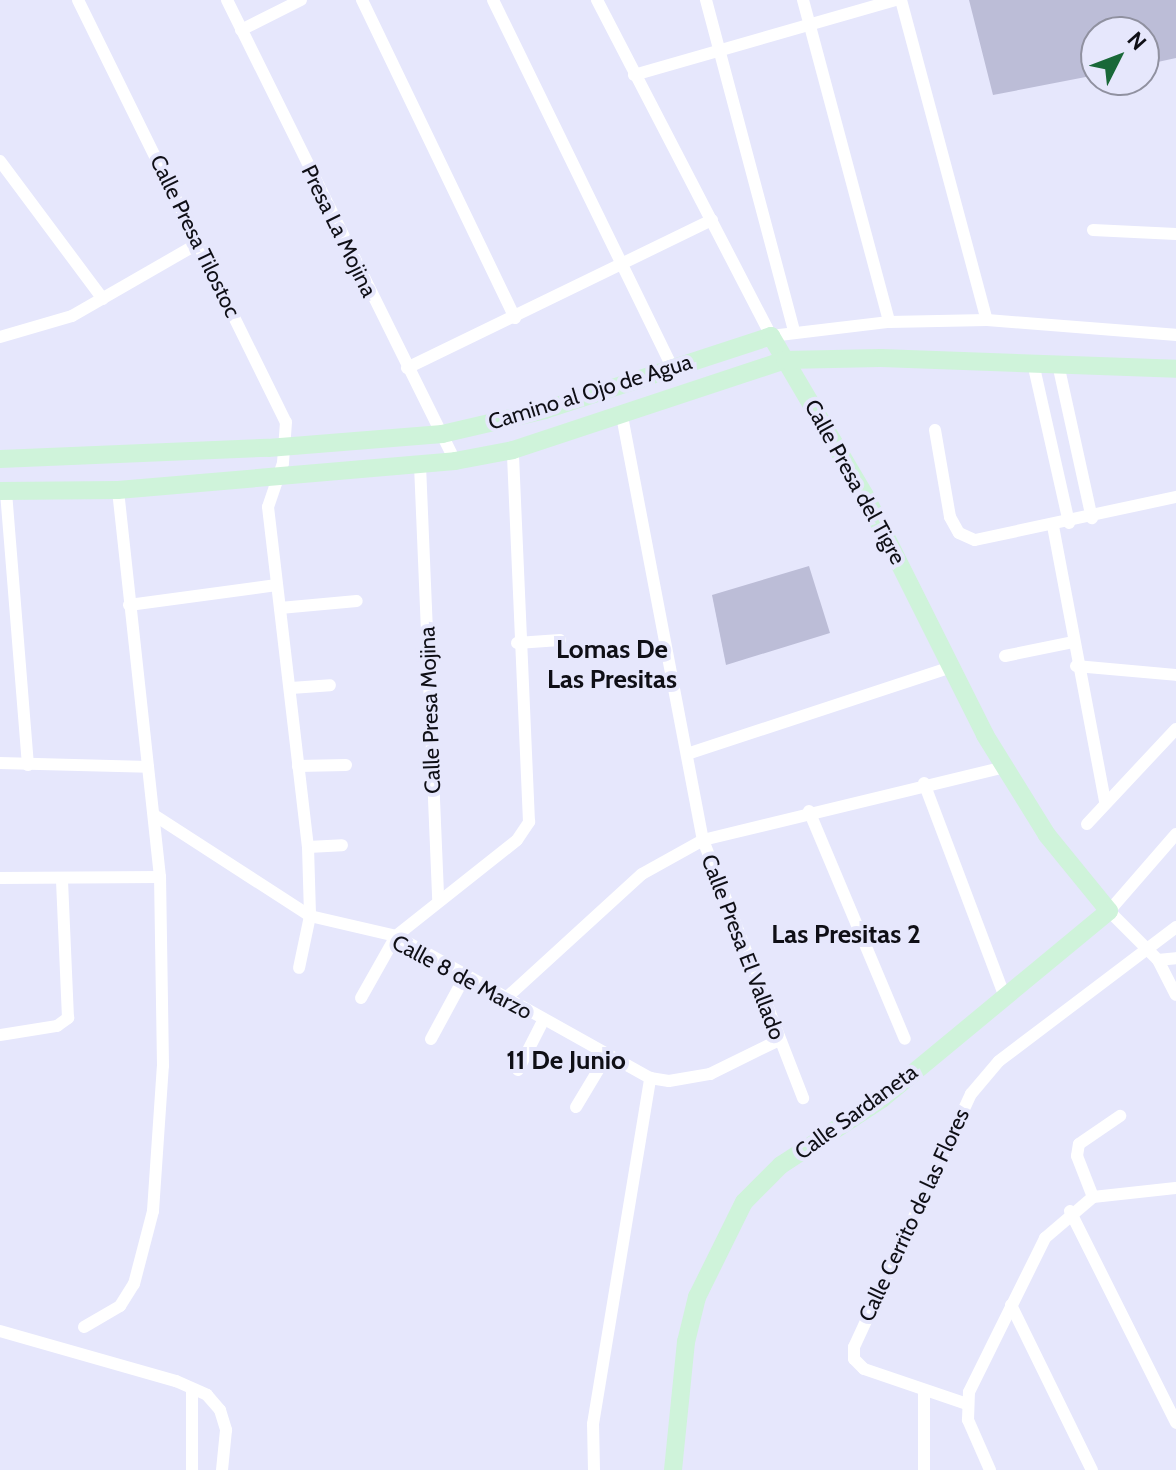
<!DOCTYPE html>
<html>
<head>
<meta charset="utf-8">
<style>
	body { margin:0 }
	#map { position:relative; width:1176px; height:1470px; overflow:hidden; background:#e6e7fc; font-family:Cabin,sans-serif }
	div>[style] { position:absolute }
	.green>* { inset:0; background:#bcbdd7 }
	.street>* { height:12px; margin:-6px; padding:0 6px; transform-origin:6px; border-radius:6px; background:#fff }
	.secondary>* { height:18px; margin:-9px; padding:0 9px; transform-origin:9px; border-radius:9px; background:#cff3da }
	span { translate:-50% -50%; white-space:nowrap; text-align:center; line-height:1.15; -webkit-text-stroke:8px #e6e7fc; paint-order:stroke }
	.street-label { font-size:22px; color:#0f0f16 }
	.quarter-label { font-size:26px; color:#0f0f16; font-weight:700 }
	.north { position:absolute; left:1080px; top:16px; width:80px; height:80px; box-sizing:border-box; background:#e6e7fc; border:2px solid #9091a0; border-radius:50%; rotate:48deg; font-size:22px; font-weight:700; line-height:32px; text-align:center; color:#0f0f16 }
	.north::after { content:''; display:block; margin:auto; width:28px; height:36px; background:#196838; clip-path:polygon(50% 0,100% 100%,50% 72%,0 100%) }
</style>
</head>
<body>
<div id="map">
	<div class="green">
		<div style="clip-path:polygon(969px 0,1176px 0,1176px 58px,1144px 65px,1144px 32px,1096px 32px,1096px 75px,993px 95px)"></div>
		<div style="clip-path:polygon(809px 566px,830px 633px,726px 665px,712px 595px)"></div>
	</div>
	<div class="street">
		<div style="left:78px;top:0;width:470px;rotate:63.8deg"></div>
		<div style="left:286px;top:422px;width:41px;rotate:94.2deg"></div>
		<div style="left:283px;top:463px;width:46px;rotate:108.8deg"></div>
		<div style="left:268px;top:507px;width:342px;rotate:83.3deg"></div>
		<div style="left:308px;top:847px;width:69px;rotate:88.3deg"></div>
		<div style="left:310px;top:916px;width:53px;rotate:101.9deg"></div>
		<div style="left:227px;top:0;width:514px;rotate:63.68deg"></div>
		<div style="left:362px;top:0;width:353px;rotate:64.3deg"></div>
		<div style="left:493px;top:0;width:408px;rotate:64deg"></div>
		<div style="left:597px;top:0;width:378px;rotate:62.6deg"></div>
		<div style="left:771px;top:336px;width:119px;rotate:-6.8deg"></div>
		<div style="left:889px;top:322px;width:98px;rotate:-1.2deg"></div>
		<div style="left:987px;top:320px;width:190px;rotate:4.5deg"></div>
		<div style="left:706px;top:0;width:342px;rotate:75.1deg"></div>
		<div style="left:803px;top:0;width:333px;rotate:75deg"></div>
		<div style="left:901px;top:0;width:331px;rotate:75deg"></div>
		<div style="left:241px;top:30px;width:67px;rotate:-26.6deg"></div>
		<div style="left:634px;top:75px;width:273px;rotate:-16deg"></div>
		<div style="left:0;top:161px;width:172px;rotate:53.3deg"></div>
		<div style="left:1093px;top:230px;width:83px;rotate:2.8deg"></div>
		<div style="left:0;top:337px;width:75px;rotate:-16.3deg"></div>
		<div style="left:72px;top:316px;width:146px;rotate:-29.9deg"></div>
		<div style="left:1033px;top:363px;width:164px;rotate:77.3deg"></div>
		<div style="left:1058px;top:364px;width:158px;rotate:77.6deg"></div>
		<div style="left:407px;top:368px;width:339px;rotate:-25.9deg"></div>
		<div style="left:622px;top:416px;width:432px;rotate:79.2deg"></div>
		<div style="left:703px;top:840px;width:277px;rotate:68.8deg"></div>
		<div style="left:935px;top:430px;width:88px;rotate:80.2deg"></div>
		<div style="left:950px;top:517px;width:18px;rotate:61deg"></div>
		<div style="left:959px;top:533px;width:17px;rotate:24deg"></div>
		<div style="left:975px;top:540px;width:206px;rotate:-12.1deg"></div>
		<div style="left:420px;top:465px;width:435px;rotate:87.6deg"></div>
		<div style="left:6px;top:492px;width:274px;rotate:85.4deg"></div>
		<div style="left:1053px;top:526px;width:281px;rotate:79.3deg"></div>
		<div style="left:129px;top:605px;width:149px;rotate:-7.7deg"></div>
		<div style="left:280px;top:608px;width:77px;rotate:-5.2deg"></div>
		<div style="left:517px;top:643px;width:43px;rotate:-4deg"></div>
		<div style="left:1005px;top:656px;width:69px;rotate:-11.6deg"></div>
		<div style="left:1076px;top:666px;width:100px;rotate:5.1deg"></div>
		<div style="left:291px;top:688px;width:39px;rotate:-4deg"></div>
		<div style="left:687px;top:754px;width:276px;rotate:-18.2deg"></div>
		<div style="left:0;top:763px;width:148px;rotate:1.5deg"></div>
		<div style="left:298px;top:766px;width:48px;rotate:-1.2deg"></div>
		<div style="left:924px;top:783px;width:229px;rotate:69.3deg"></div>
		<div style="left:809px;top:811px;width:247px;rotate:67.2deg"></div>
		<div style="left:154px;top:815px;width:186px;rotate:32.9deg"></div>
		<div style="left:310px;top:916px;width:88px;rotate:13.1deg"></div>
		<div style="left:396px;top:936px;width:291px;rotate:29.2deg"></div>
		<div style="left:650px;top:1078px;width:19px;rotate:9deg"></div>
		<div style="left:669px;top:1081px;width:42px;rotate:-9.7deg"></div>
		<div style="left:710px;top:1074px;width:77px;rotate:-26.2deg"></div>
		<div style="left:1087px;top:824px;width:130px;rotate:-46.9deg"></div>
		<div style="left:1176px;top:834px;width:102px;rotate:131deg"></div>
		<div style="left:1109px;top:911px;width:69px;rotate:45deg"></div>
		<div style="left:1158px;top:960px;width:39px;rotate:63deg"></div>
		<div style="left:308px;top:847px;width:34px;rotate:-3deg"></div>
		<div style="left:0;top:878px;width:160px;rotate:-0.4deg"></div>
		<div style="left:1158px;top:960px;width:18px;rotate:-6deg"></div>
		<div style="left:361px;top:998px;width:71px;rotate:-60.6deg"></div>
		<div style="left:396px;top:936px;width:154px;rotate:-38.4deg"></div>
		<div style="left:517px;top:840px;width:22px;rotate:-56deg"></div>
		<div style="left:529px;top:822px;width:372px;rotate:-92.5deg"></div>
		<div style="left:505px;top:999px;width:185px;rotate:-42.4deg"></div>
		<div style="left:642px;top:874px;width:70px;rotate:-29.1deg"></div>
		<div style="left:703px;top:840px;width:310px;rotate:-13.6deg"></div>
		<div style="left:0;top:1035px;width:58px;rotate:-9deg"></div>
		<div style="left:57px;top:1026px;width:14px;rotate:-36deg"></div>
		<div style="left:68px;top:1018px;width:137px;rotate:-92.5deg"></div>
		<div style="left:431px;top:1039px;width:72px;rotate:-61.6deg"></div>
		<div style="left:518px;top:1070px;width:55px;rotate:-63deg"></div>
		<div style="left:576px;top:1107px;width:58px;rotate:-59deg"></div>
		<div style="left:1093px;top:1197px;width:44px;rotate:-111.3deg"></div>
		<div style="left:1077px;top:1156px;width:12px;rotate:-81deg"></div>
		<div style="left:1079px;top:1144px;width:50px;rotate:-34.3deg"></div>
		<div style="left:1070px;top:1211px;width:237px;rotate:63.4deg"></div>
		<div style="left:1011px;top:1305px;width:184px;rotate:63.9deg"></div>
		<div style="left:84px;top:1327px;width:42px;rotate:-30.3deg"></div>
		<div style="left:120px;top:1306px;width:26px;rotate:-58deg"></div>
		<div style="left:134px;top:1284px;width:75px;rotate:-75.4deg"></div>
		<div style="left:153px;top:1211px;width:145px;rotate:-86.1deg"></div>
		<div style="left:163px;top:1066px;width:189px;rotate:-90.9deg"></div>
		<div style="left:160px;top:877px;width:389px;rotate:-96.2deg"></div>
		<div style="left:0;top:1331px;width:183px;rotate:15.9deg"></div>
		<div style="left:176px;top:1381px;width:34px;rotate:24deg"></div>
		<div style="left:207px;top:1395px;width:20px;rotate:49deg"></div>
		<div style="left:220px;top:1410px;width:21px;rotate:73deg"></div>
		<div style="left:226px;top:1430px;width:40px;rotate:95.7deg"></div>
		<div style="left:924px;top:1390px;width:80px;rotate:90deg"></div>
		<div style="left:967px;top:1404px;width:109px;rotate:-161.2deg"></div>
		<div style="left:864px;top:1369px;width:14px;rotate:-135deg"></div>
		<div style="left:854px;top:1359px;width:12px;rotate:-90deg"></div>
		<div style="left:854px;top:1347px;width:279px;rotate:-65.2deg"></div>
		<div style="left:971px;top:1094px;width:43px;rotate:-49.7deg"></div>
		<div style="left:999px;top:1061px;width:222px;rotate:-37.1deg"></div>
		<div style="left:192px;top:1470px;width:81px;rotate:-90deg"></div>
		<div style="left:594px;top:1470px;width:46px;rotate:-91.2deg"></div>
		<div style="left:593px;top:1424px;width:351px;rotate:-80.6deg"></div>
		<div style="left:990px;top:1470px;width:55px;rotate:-113.7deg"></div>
		<div style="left:968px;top:1420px;width:28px;rotate:-88deg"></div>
		<div style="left:969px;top:1392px;width:172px;rotate:-63.7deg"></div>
		<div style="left:1045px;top:1238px;width:63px;rotate:-40.5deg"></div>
		<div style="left:1093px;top:1197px;width:83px;rotate:-6.2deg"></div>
	</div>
	<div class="secondary">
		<div style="left:0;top:459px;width:268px;rotate:-2.4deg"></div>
		<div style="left:268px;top:448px;width:175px;rotate:-4.6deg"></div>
		<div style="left:442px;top:434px;width:106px;rotate:-13.1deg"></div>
		<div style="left:545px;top:410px;width:238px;rotate:-18.1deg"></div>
		<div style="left:771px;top:336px;width:189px;rotate:59.5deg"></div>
		<div style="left:867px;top:499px;width:264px;rotate:63.4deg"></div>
		<div style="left:985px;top:735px;width:118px;rotate:58.2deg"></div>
		<div style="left:1047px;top:835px;width:98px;rotate:50.8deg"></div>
		<div style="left:1109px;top:911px;width:295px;rotate:140.4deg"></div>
		<div style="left:882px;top:1099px;width:121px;rotate:146.8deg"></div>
		<div style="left:781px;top:1165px;width:52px;rotate:135deg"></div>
		<div style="left:744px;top:1202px;width:106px;rotate:116.3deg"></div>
		<div style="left:697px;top:1297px;width:46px;rotate:103.7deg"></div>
		<div style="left:686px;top:1342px;width:129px;rotate:95.8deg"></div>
		<div style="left:0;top:491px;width:118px;rotate:-0.5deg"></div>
		<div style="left:118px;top:490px;width:338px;rotate:-4.9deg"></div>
		<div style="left:455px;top:461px;width:59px;rotate:-10.7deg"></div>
		<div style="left:513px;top:450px;width:287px;rotate:-18.3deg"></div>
		<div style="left:785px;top:360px;width:96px;rotate:-1.2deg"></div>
		<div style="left:881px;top:358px;width:295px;rotate:2.1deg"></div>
	</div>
	<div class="street-label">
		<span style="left:339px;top:231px;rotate:64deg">Presa La Mojina</span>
		<span style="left:195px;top:236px;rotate:64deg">Calle Presa Tilostoc</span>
		<span style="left:590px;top:392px;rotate:-17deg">Camino al Ojo de Agua</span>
		<span style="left:855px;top:482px;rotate:61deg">Calle Presa del Tigre</span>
		<span style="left:430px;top:710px;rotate:-92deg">Calle Presa Mojina</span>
		<span style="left:743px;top:947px;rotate:69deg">Calle Presa El Vallado</span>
		<span style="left:462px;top:977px;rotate:28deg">Calle 8 de Marzo</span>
		<span style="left:856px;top:1112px;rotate:-36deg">Calle Sardaneta</span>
		<span style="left:914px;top:1215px;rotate:-65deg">Calle Cerrito de las Flores</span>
	</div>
	<div class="quarter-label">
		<span style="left:612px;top:665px">Lomas De<br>Las Presitas</span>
		<span style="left:846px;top:935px">Las Presitas 2</span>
		<span style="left:566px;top:1061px">11 De Junio</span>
	</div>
	<div class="north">N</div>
</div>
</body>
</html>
